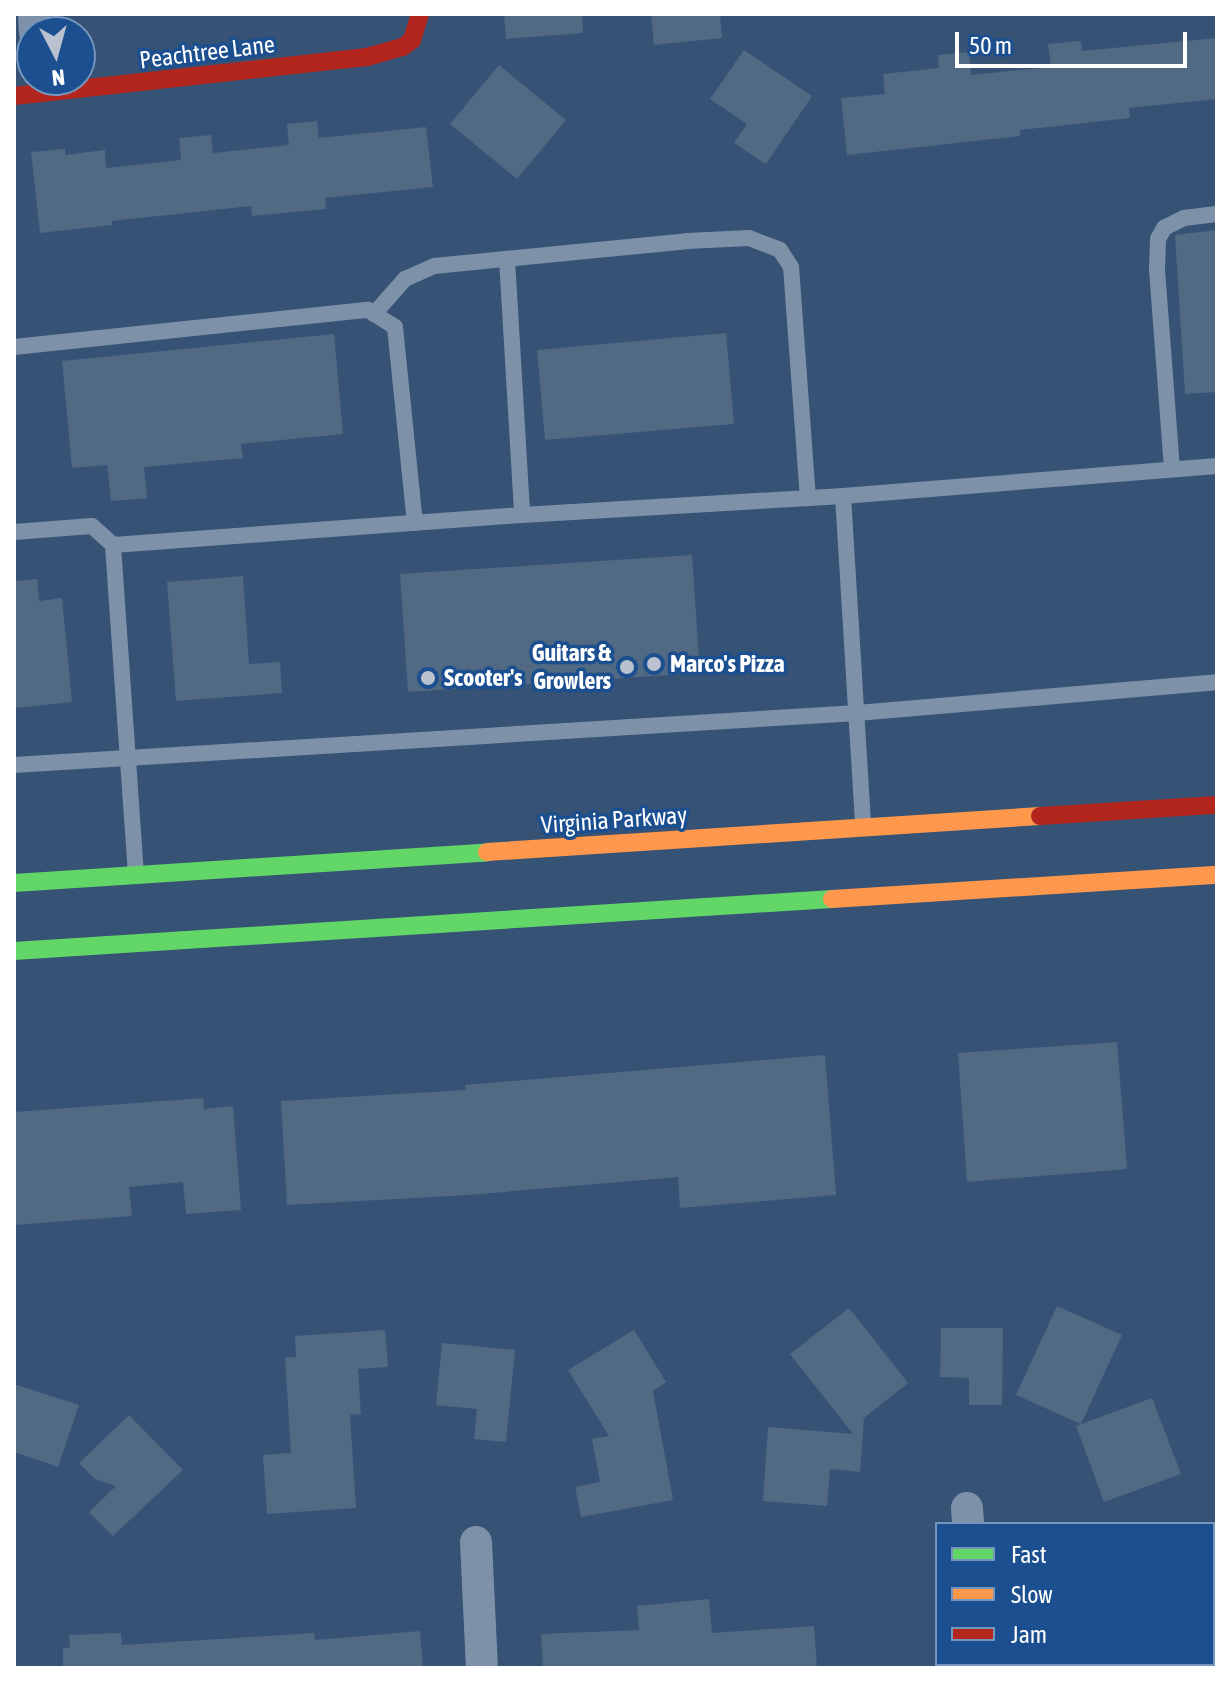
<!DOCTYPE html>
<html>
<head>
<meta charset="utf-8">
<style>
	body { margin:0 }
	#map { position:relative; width:1231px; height:1682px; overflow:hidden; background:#365274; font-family:"Asap Condensed",sans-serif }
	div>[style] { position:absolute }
	.building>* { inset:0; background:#526984 }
	.lane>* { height:16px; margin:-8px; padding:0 8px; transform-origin:8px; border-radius:8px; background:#7d92a8 }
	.street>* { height:32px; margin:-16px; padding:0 16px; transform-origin:16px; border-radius:16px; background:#7d92a8 }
	.fast>* { height:18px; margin:-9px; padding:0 9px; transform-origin:9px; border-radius:9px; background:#63d668 }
	.slow>* { height:18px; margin:-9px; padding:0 9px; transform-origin:9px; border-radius:9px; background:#ff974d }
	.jam>* { height:18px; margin:-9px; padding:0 9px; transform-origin:9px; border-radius:9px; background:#b3261e }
	.dots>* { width:22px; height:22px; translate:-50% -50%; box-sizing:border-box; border:4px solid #1b4f8f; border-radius:50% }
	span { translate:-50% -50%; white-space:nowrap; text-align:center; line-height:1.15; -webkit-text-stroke:7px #1b4f8f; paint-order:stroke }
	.street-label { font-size:24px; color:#fff }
	.poi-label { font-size:24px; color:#fff; font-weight:700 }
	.right { translate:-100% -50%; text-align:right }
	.left { translate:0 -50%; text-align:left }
	.frame { position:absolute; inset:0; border:16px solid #fff; pointer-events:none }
	.legend { position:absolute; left:935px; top:1522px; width:280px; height:144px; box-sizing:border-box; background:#1b4f8f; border:2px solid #7695bc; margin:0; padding:10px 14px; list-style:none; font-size:24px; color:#fff }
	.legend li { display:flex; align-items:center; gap:16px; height:40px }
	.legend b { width:40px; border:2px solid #7695bc }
	.north { position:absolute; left:16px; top:16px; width:80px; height:80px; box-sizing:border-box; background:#1b4f8f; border:2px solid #7695bc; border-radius:50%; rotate:174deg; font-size:22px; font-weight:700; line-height:32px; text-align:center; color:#fff }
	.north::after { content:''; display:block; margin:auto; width:28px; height:36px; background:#b9c2ce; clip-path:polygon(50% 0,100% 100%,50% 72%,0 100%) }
	.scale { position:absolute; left:955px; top:32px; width:232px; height:36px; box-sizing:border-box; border:4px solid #fff; border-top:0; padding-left:10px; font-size:24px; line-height:28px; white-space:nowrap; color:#fff; -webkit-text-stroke:6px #1b4f8f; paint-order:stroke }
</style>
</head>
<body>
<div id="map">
	<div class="building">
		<div style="clip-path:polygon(504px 14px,582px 14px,583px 33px,506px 39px)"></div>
		<div style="clip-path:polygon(651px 14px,720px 14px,722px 38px,654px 45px)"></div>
		<div style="clip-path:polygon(1217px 38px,1217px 99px,1129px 108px,1130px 118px,1020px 130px,1020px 136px,847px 155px,841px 98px,885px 94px,883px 74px,939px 68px,938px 55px,969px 52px,971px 75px,1051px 67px,1048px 44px,1081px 41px,1082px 51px)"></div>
		<div style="clip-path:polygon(744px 50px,812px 96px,766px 164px,734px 143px,747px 124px,710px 99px)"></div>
		<div style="clip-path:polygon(499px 65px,566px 120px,517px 179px,450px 124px)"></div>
		<div style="clip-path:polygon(317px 121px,319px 138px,426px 127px,433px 187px,325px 198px,326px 209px,252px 216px,251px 206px,112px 221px,112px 225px,40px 233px,31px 152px,65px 149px,65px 155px,105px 150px,106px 168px,181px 160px,179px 138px,211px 135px,213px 153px,289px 145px,287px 124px)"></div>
		<div style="clip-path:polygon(1217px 230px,1217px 392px,1185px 394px,1175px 235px)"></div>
		<div style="clip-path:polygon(726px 333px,734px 424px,545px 440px,537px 350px)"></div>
		<div style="clip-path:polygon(334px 334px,343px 434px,241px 444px,243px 458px,144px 467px,147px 498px,111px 501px,107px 465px,72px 468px,62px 361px)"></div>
		<div style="clip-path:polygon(692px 555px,700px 673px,408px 692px,400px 574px)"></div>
		<div style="clip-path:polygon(243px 576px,249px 664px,280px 662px,282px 693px,176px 701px,167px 582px)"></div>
		<div style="clip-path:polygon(37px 579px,39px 601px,62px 598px,72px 702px,14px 708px,14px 581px)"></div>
		<div style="clip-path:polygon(1117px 1042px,1127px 1169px,967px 1182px,958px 1053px)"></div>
		<div style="clip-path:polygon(825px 1055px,836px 1195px,680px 1208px,678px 1177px,468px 1195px,287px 1205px,281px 1101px,466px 1090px,465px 1085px)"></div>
		<div style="clip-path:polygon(203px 1098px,204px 1109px,233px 1106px,241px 1210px,186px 1214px,183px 1182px,129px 1187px,132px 1216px,14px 1225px,14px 1112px)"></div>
		<div style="clip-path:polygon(1057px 1306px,1122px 1335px,1081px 1424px,1016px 1395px)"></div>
		<div style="clip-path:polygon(849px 1308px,908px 1383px,864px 1418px,860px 1472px,830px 1469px,827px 1506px,763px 1501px,768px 1427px,853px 1434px,790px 1354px)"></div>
		<div style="clip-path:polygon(941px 1328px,1003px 1328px,1002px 1405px,969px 1405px,969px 1378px,940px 1377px)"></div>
		<div style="clip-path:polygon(385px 1330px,388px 1367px,358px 1369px,361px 1414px,350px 1415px,356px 1508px,267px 1514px,263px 1455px,291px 1453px,285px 1358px,296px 1357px,295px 1336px)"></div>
		<div style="clip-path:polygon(634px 1330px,666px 1382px,653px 1391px,673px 1500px,581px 1517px,575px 1487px,600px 1482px,592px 1439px,609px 1436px,568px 1370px)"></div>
		<div style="clip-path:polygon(442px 1343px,515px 1350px,506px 1442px,474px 1439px,477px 1409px,436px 1405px)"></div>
		<div style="clip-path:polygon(14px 1384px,79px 1405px,58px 1467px,14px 1452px)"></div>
		<div style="clip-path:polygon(1152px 1398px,1181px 1474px,1104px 1502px,1076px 1426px)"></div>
		<div style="clip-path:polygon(129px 1415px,183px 1470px,113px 1536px,89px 1512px,116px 1486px,95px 1479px,79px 1463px)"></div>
		<div style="clip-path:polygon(709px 1599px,712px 1633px,814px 1626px,817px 1668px,543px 1668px,541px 1634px,639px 1630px,637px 1606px)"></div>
		<div style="clip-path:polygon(420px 1631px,423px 1668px,63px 1668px,63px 1648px,70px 1648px,69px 1635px,121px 1633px,122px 1645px,314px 1633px,315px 1640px)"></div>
	</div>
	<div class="lane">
		<div style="left:507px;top:259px;width:256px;rotate:86.6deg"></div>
		<div style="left:374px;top:314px;width:47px;rotate:-48.5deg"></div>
		<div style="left:405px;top:279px;width:32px;rotate:-24deg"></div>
		<div style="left:434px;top:266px;width:254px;rotate:-5.6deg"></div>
		<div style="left:687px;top:241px;width:62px;rotate:-2.8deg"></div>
		<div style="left:749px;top:238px;width:33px;rotate:21deg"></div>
		<div style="left:780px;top:250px;width:20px;rotate:57deg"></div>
		<div style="left:791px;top:267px;width:232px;rotate:85.8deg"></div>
		<div style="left:14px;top:347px;width:356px;rotate:-6deg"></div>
		<div style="left:368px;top:310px;width:32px;rotate:32deg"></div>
		<div style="left:395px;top:327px;width:197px;rotate:84.2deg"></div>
		<div style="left:1172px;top:469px;width:202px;rotate:-94.3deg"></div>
		<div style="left:1157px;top:268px;width:29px;rotate:-88deg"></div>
		<div style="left:1158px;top:239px;width:13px;rotate:-61deg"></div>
		<div style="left:1164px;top:228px;width:22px;rotate:-27deg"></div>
		<div style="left:1184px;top:218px;width:33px;rotate:-7deg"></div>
		<div style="left:843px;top:496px;width:375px;rotate:-4.6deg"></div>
		<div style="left:14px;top:532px;width:78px;rotate:-4.4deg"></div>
		<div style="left:92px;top:526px;width:28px;rotate:42deg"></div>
		<div style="left:14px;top:765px;width:845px;rotate:-3.53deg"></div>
		<div style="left:857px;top:713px;width:361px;rotate:-4.9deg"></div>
		<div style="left:136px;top:875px;width:331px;rotate:-94deg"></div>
		<div style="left:113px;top:545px;width:410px;rotate:-4.2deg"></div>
		<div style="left:522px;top:515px;width:322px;rotate:-3.4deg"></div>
		<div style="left:843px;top:496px;width:332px;rotate:86.5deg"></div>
	</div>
	<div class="street">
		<div style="left:34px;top:14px;width:18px;rotate:87deg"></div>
		<div style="left:967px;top:1508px;width:16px;rotate:86deg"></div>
		<div style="left:476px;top:1542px;width:126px;rotate:87.3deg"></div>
		<div style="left:977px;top:1664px;width:4px;rotate:90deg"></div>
	</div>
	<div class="fast">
		<div style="left:14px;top:883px;width:474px;rotate:-3.7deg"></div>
		<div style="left:14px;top:951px;width:820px;rotate:-3.64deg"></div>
	</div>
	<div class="slow">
		<div style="left:487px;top:852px;width:554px;rotate:-3.72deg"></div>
		<div style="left:832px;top:899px;width:386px;rotate:-3.6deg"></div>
	</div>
	<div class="jam">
		<div style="left:14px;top:96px;width:355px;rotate:-6.3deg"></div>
		<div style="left:367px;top:57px;width:37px;rotate:-16deg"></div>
		<div style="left:403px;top:47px;width:11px;rotate:-38deg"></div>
		<div style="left:412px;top:40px;width:27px;rotate:-73deg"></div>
		<div style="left:1040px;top:816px;width:177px;rotate:-3.6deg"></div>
	</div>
	<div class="dots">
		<div style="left:654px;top:664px;background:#b9c2ce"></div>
		<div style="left:627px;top:667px;background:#b9c2ce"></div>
		<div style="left:428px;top:678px;background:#b9c2ce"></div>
	</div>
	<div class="street-label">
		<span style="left:207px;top:52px;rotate:-7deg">Peachtree Lane</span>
		<span style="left:614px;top:820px;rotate:-4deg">Virginia Parkway</span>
	</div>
	<div class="poi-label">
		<span class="right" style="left:611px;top:667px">Guitars &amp;<br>Growlers</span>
		<span class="left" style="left:670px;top:664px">Marco's Pizza</span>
		<span class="left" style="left:444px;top:678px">Scooter's</span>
	</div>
	<div class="frame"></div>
	<ul class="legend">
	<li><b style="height:10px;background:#63d668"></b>Fast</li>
	<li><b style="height:10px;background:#ff974d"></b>Slow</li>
	<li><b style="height:10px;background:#b3261e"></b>Jam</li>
	</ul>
	<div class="north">N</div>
	<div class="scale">50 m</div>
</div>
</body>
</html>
